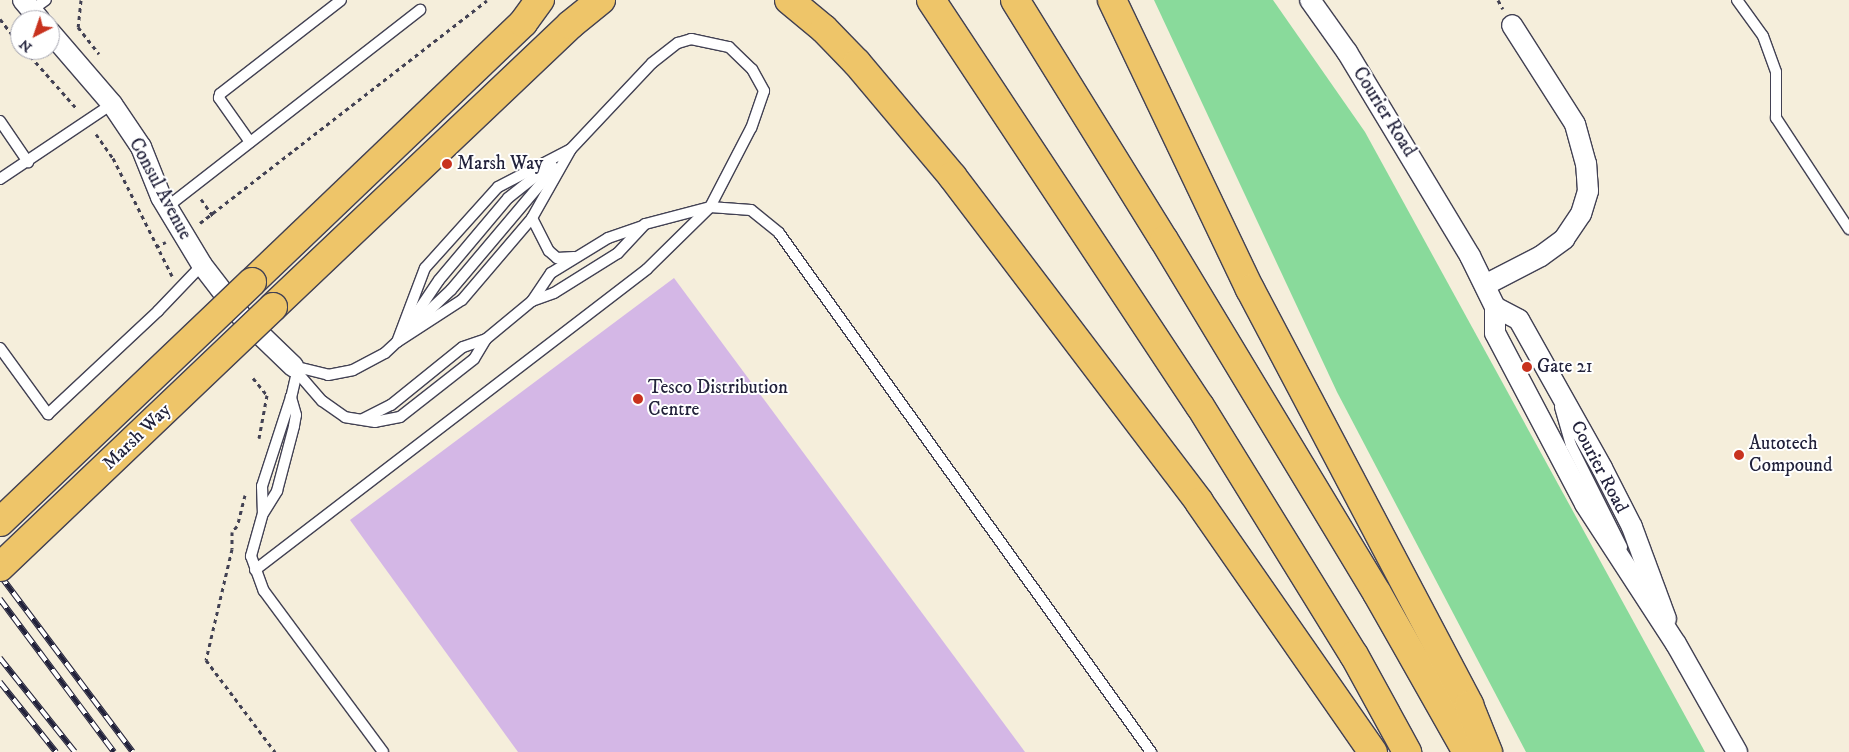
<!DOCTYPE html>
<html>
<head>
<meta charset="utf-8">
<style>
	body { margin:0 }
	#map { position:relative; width:1849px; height:752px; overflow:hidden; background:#f5eedb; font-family:"IM FELL DW Pica",serif }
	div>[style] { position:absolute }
	.green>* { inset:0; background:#89da9b }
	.building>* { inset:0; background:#d4b7e6 }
	.path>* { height:3px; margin-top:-1.5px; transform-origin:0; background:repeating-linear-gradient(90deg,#424153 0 4px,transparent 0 8px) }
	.roads { filter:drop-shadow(1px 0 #424153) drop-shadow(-1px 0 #424153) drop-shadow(0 1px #424153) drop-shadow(0 -1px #424153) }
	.service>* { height:10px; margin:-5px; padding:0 5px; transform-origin:5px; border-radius:5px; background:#fff }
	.minor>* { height:20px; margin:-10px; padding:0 10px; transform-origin:10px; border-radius:10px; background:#fff }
	.primary>* { height:28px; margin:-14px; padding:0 14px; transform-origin:14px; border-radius:14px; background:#eec569 }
	.trunk>* { height:28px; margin:-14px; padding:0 14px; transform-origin:14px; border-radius:14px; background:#eec569 }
	.rail>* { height:5.5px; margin-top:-2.75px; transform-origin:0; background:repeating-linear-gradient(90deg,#fff 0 11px,#22223b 0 22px); box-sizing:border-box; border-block:1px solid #22223b }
	.bridges { filter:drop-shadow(1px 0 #424153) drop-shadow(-1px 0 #424153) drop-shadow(0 1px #424153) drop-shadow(0 -1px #424153) }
	.primary-bridge>* { height:28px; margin:-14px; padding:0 14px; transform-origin:14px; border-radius:14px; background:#eec569 }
	.dots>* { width:14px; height:14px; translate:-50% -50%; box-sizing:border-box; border:2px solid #fff; border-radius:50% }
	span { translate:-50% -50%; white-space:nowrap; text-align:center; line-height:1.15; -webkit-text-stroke:4px #fff; paint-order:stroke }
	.street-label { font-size:19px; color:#22223b }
	.poi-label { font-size:19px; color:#22223b }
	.left { translate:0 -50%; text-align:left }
	.north { position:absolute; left:10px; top:10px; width:50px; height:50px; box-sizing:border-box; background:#fff; border:1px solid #a7a7b1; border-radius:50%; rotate:221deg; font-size:14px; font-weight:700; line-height:20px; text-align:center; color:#22223b }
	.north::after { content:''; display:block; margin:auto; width:18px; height:22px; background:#c8321e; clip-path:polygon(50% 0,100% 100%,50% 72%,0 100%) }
</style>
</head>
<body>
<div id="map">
	<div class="green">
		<div style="clip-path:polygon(1154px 0,1273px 0,1365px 132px,1705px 752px,1526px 752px,1337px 392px)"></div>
	</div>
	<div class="building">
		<div style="clip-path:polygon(674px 278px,1025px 752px,518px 752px,350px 520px)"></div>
	</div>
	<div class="path">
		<div style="left:81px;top:0;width:27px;rotate:96deg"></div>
		<div style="left:78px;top:27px;width:34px;rotate:52deg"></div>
		<div style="left:1498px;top:0;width:10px;rotate:61deg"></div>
		<div style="left:0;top:19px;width:33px;rotate:52deg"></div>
		<div style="left:25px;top:50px;width:79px;rotate:48.6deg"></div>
		<div style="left:96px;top:134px;width:29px;rotate:55deg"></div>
		<div style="left:113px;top:158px;width:132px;rotate:63.4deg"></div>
		<div style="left:201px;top:199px;width:21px;rotate:55deg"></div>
		<div style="left:200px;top:223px;width:363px;rotate:-37.8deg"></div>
		<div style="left:156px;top:247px;width:11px;rotate:-27deg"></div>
		<div style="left:253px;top:378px;width:22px;rotate:51deg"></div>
		<div style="left:267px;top:395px;width:44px;rotate:100.5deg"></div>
		<div style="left:245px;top:495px;width:32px;rotate:104deg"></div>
		<div style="left:237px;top:526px;width:8px;rotate:130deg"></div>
		<div style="left:232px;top:532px;width:17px;rotate:90deg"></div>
		<div style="left:232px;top:549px;width:114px;rotate:103.2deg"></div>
		<div style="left:206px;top:660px;width:115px;rotate:53.1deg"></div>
	</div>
	<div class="roads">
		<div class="service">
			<div style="left:1737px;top:0;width:44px;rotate:54.2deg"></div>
			<div style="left:1763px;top:36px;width:38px;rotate:70deg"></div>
			<div style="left:1776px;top:72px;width:46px;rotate:90deg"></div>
			<div style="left:1776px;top:118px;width:133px;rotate:56.7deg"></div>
			<div style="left:32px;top:10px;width:17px;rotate:-36deg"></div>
			<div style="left:0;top:121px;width:50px;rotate:55.7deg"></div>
			<div style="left:250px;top:142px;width:54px;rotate:-125.2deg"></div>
			<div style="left:219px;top:98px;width:4px;rotate:-76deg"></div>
			<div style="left:220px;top:94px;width:153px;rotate:-37.8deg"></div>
			<div style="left:0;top:179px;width:135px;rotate:-33.8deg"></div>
			<div style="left:167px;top:207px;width:321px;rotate:-37.9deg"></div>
			<div style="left:532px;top:218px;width:37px;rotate:63deg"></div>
			<div style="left:549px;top:251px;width:11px;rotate:41deg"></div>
			<div style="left:557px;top:258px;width:17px;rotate:-3deg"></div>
			<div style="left:532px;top:301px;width:34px;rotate:-56deg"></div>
			<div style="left:551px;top:273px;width:67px;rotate:-31.6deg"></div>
			<div style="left:608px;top:238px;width:36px;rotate:-19deg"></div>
			<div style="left:414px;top:325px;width:51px;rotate:-43.4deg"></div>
			<div style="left:451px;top:290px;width:160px;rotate:-49.8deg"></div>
			<div style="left:408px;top:326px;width:55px;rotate:-56deg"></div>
			<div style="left:439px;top:280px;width:107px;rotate:-49.9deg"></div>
			<div style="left:508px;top:198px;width:55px;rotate:-38.3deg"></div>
			<div style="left:397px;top:342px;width:77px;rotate:-32.9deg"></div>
			<div style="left:462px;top:300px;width:108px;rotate:-49.5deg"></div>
			<div style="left:532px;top:218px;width:79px;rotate:-60.5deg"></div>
			<div style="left:0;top:348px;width:82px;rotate:54deg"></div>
			<div style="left:48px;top:414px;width:151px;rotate:-43.1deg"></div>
			<div style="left:158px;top:311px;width:64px;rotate:-46.3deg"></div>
			<div style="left:293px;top:366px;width:36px;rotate:14deg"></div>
			<div style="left:328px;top:375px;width:25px;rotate:-11deg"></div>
			<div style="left:353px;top:370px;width:36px;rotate:-28deg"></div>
			<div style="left:385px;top:353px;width:16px;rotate:-43deg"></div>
			<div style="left:397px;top:342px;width:79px;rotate:-69.3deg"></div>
			<div style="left:425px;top:268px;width:109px;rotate:-48deg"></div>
			<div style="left:498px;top:187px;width:82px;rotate:-27.5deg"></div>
			<div style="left:571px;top:149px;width:118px;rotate:-46.7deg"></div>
			<div style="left:652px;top:63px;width:33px;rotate:-38deg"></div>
			<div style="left:678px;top:43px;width:14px;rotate:-17deg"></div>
			<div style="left:691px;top:39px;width:39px;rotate:12deg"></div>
			<div style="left:729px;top:47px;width:32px;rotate:44deg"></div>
			<div style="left:752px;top:69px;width:25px;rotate:61deg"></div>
			<div style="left:764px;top:91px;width:39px;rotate:109deg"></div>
			<div style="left:751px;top:128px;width:89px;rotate:117.4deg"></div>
			<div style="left:710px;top:207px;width:67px;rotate:165.3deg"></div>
			<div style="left:645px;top:224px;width:40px;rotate:133deg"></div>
			<div style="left:618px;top:253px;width:75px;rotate:148deg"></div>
			<div style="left:554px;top:293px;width:23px;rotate:160deg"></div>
			<div style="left:532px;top:301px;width:60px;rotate:140.4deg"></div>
			<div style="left:486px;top:339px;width:23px;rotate:121deg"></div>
			<div style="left:474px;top:359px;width:94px;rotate:141.9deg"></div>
			<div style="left:400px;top:417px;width:25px;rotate:169deg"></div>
			<div style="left:375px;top:422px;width:30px;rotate:-171deg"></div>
			<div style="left:345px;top:417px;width:28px;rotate:-145deg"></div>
			<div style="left:322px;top:401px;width:38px;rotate:-131deg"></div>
			<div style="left:294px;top:367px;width:6px;rotate:59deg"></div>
			<div style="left:297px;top:372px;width:26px;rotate:103deg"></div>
			<div style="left:291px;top:397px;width:94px;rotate:108deg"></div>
			<div style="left:262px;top:486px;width:27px;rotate:88deg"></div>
			<div style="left:263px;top:513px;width:45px;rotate:105.6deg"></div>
			<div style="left:251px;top:556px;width:37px;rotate:70deg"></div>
			<div style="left:264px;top:591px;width:200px;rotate:53.5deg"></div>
			<div style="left:1560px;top:407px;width:40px;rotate:74deg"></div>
			<div style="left:1571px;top:445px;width:114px;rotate:63.4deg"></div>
			<div style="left:363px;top:419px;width:31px;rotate:-27deg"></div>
			<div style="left:391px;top:405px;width:92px;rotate:-38.9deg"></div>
			<div style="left:463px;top:347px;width:24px;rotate:-19deg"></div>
			<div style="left:264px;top:512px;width:25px;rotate:-58deg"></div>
			<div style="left:277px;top:491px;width:67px;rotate:-75.3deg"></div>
			<div style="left:294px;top:426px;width:11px;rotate:-80deg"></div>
			<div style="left:296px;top:415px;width:19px;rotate:-106deg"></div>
			<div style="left:255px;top:570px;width:494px;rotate:-37.5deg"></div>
			<div style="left:647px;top:269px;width:88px;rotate:-44.5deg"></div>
			<div style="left:710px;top:207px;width:41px;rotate:4.2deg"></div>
			<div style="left:751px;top:210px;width:36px;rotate:39deg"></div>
			<div style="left:779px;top:233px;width:639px;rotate:54.37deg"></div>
		</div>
		<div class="minor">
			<div style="left:23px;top:0;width:26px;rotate:50deg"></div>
			<div style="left:1310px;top:0;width:64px;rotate:54.6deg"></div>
			<div style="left:1347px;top:52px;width:238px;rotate:58.9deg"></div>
			<div style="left:1470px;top:256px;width:57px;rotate:63.9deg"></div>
			<div style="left:1495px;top:307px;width:26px;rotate:90deg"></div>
			<div style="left:1495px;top:333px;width:193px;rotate:62.2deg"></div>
			<div style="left:1585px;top:504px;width:167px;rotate:57deg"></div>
			<div style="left:1676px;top:644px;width:124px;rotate:60.5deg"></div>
			<div style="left:50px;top:32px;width:95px;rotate:49.3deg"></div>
			<div style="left:112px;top:104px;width:52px;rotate:56deg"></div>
			<div style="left:141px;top:147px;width:54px;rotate:68.2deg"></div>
			<div style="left:161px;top:197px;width:79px;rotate:58.9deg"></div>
			<div style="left:202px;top:265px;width:66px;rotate:52.4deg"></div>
			<div style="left:242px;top:317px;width:71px;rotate:43.9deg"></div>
			<div style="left:1485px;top:285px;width:63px;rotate:-27.4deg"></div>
			<div style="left:1541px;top:256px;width:29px;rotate:-36deg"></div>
			<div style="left:1564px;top:239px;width:30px;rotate:-56deg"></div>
			<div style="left:1581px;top:214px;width:24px;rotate:-73deg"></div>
			<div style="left:1588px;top:191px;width:27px;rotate:-94deg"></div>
			<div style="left:1586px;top:164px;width:41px;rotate:-105.4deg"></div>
			<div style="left:1575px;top:124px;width:117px;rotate:-122.5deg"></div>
			<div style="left:1495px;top:307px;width:27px;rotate:28deg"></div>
			<div style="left:1519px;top:320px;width:170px;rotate:60.7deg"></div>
			<div style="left:1602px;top:468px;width:66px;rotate:63deg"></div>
			<div style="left:1632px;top:527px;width:98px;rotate:69.7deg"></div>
		</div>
		<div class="primary">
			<div style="left:252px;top:282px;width:375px;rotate:-43.7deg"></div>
			<div style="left:523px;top:23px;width:29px;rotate:-54deg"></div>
			<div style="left:273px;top:307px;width:410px;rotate:-43.5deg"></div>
			<div style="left:570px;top:25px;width:40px;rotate:-39deg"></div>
		</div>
		<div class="trunk">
			<div style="left:789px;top:0;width:45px;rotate:39.6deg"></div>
			<div style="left:824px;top:29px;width:47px;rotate:45.9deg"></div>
			<div style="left:857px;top:63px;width:148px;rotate:49.9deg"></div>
			<div style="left:952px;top:176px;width:409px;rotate:52.8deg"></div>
			<div style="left:1199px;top:502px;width:305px;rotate:55.2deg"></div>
			<div style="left:931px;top:0;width:487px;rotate:56.5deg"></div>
			<div style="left:1200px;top:406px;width:293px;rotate:58.3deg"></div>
			<div style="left:1354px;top:655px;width:111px;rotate:61.3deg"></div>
			<div style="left:1015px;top:0;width:282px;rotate:58.2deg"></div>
			<div style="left:1164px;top:240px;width:412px;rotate:58.9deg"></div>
			<div style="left:1377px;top:593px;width:183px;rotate:60.5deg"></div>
			<div style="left:1112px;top:0;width:320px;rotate:64.5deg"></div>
			<div style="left:1250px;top:289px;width:470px;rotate:62.2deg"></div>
			<div style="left:1469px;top:705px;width:51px;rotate:68deg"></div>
		</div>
	</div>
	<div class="rail">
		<div style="left:0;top:575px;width:221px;rotate:53.1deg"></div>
		<div style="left:0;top:599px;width:191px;rotate:53.3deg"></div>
		<div style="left:0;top:658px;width:120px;rotate:51.4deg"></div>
		<div style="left:0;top:682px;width:90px;rotate:51.3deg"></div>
	</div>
	<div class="bridges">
		<div class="primary-bridge">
			<div style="left:0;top:522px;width:348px;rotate:-43.6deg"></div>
			<div style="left:0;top:567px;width:377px;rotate:-43.6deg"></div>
		</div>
	</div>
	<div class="dots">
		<div style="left:447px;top:164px;background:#c8321e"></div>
		<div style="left:1527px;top:367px;background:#c8321e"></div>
		<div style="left:638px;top:399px;background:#c8321e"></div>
		<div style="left:1739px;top:455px;background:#c8321e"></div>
	</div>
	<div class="street-label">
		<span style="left:1384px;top:112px;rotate:58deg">Courier Road</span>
		<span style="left:160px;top:189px;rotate:62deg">Consul Avenue</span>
		<span style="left:137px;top:437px;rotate:-44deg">Marsh Way</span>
		<span style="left:1599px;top:467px;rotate:62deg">Courier Road</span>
	</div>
	<div class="poi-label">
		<span class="left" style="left:457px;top:164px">Marsh Way</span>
		<span class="left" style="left:1537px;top:367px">Gate 21</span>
		<span class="left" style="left:648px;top:399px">Tesco Distribution<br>Centre</span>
		<span class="left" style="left:1749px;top:455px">Autotech<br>Compound</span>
	</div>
	<div class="north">N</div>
</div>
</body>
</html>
